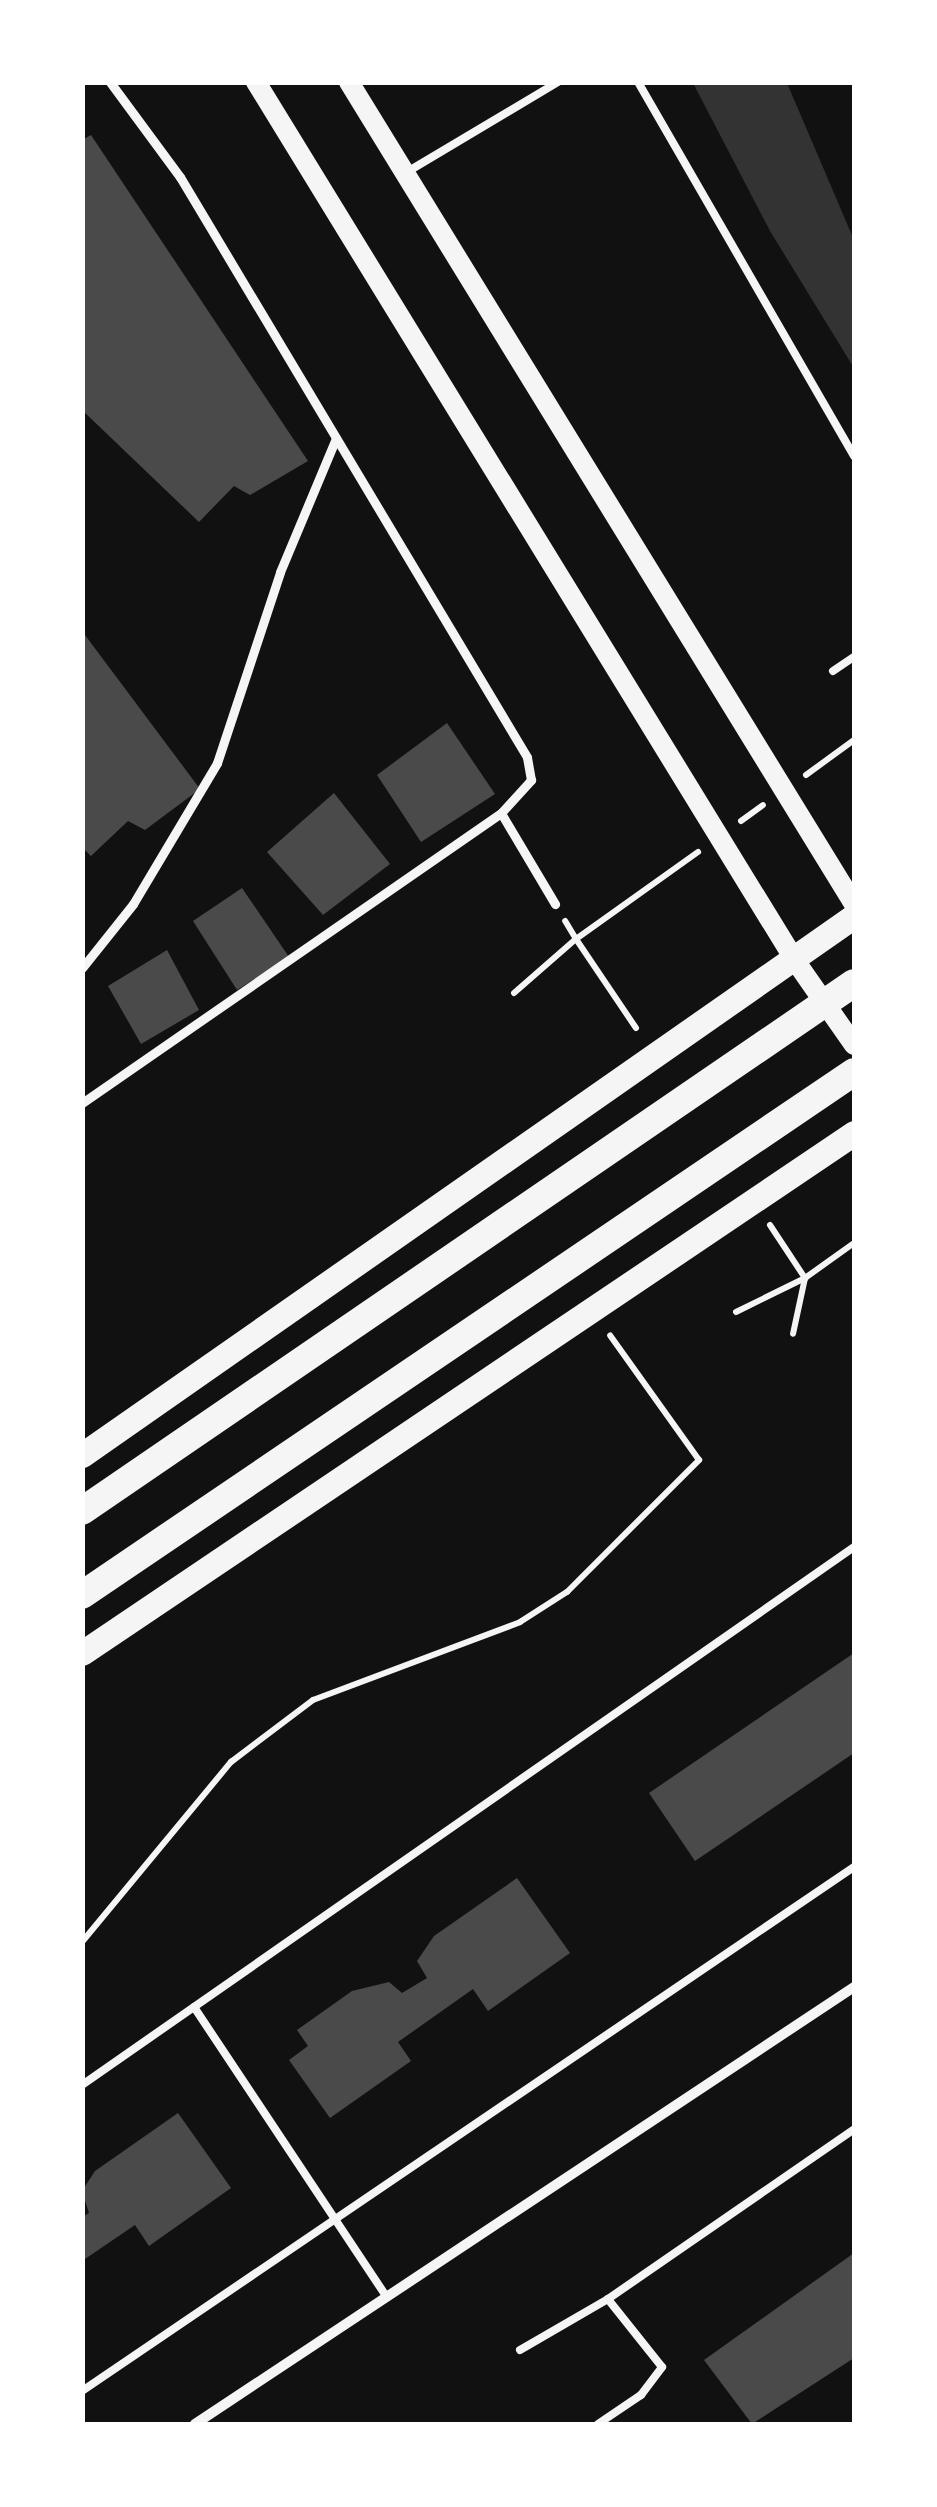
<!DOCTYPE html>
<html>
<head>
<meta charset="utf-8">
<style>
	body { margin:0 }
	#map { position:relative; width:937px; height:2507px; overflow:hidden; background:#111; font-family:"Playfair Display",serif }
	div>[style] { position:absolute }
	.water>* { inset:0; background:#333 }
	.building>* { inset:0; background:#4a4a4a }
	.path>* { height:6px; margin:-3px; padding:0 3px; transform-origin:3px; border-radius:3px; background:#f5f5f5 }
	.service>* { height:8px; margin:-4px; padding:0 4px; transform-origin:4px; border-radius:4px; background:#f5f5f5 }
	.pedestrian>* { height:9px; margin:-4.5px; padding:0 4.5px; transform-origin:4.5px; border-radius:4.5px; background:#f5f5f5 }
	.minor>* { height:10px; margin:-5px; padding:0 5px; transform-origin:5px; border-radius:5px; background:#f5f5f5 }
	.secondary>* { height:20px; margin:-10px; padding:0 10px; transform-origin:10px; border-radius:10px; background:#f5f5f5 }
	.primary>* { height:25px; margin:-12.5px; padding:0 12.5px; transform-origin:12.5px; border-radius:12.5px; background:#f5f5f5 }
	.trunk>* { height:28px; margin:-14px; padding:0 14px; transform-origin:14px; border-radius:14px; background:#f5f5f5 }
	span { translate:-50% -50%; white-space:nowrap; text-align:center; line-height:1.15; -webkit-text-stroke:10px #fff; paint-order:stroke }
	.frame { position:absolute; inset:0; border:85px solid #fff; pointer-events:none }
</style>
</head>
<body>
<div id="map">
	<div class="water">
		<div style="clip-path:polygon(693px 83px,787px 83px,854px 240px,854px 368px,770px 231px)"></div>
	</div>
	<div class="building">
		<div style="clip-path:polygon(91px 135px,308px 461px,250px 495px,234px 486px,199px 522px,82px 410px,82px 140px)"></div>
		<div style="clip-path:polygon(82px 631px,200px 789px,145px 830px,128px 821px,91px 856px,82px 847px)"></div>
		<div style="clip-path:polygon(447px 723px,495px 794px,421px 842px,377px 775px)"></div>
		<div style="clip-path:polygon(334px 793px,390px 864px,323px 915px,267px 852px)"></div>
		<div style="clip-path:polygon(242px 888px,289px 957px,237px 990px,193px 921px)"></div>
		<div style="clip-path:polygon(167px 950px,199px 1010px,141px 1044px,108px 986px)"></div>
		<div style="clip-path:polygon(854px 1653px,854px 1753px,695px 1861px,649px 1793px)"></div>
		<div style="clip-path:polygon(517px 1878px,570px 1953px,488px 2011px,473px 1989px,398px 2042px,411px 2061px,330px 2118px,289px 2060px,308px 2046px,297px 2030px,352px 1991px,389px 1982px,402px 1993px,427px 1978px,417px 1961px,434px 1936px)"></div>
		<div style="clip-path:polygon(178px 2113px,231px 2188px,149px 2246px,135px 2225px,82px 2261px,82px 2217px,89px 2213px,82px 2191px,95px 2171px)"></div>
		<div style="clip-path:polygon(854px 2253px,854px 2358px,752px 2424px,704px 2360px)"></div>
	</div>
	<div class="path">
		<div style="left:806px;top:775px;width:59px;rotate:-36.1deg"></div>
		<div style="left:741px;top:821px;width:27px;rotate:-36deg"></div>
		<div style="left:514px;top:993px;width:82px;rotate:-41.1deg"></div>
		<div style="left:576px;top:939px;width:21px;rotate:-121deg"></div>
		<div style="left:636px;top:1028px;width:107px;rotate:-124deg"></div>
		<div style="left:576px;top:939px;width:150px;rotate:-35.5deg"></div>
		<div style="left:770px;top:1225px;width:64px;rotate:56.6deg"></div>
		<div style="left:805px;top:1278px;width:60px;rotate:-35.5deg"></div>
		<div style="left:736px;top:1312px;width:77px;rotate:-26.2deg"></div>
		<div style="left:805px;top:1278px;width:57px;rotate:102.1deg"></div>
		<div style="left:82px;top:1942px;width:234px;rotate:-50.4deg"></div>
		<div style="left:231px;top:1762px;width:103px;rotate:-37.1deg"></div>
		<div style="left:313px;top:1700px;width:221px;rotate:-20.6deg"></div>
		<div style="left:520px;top:1622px;width:56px;rotate:-32.6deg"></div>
		<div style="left:567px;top:1592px;width:187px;rotate:-45deg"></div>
		<div style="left:699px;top:1460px;width:153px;rotate:-125.5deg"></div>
	</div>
	<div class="service">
		<div style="left:638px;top:82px;width:432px;rotate:60deg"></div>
		<div style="left:407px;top:172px;width:176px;rotate:-30.8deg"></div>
		<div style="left:833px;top:671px;width:25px;rotate:-34deg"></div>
		<div style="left:194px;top:2007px;width:348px;rotate:56.4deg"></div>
		<div style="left:82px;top:2085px;width:941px;rotate:-34.87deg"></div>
		<div style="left:520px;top:2350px;width:102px;rotate:-30.1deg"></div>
		<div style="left:608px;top:2299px;width:299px;rotate:-34.6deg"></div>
		<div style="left:82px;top:2391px;width:933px;rotate:-34.17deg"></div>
		<div style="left:598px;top:2424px;width:52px;rotate:-34deg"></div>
		<div style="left:641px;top:2395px;width:35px;rotate:-53deg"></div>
		<div style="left:662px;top:2367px;width:87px;rotate:-128.5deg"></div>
	</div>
	<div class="pedestrian">
		<div style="left:501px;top:813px;width:106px;rotate:59.3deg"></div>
		<div style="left:82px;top:968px;width:82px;rotate:-51.4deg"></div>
		<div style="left:133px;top:904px;width:164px;rotate:-59.2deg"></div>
		<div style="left:217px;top:763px;width:201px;rotate:-71.7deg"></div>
		<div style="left:280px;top:572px;width:145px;rotate:-67.3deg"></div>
		<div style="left:82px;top:1103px;width:510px;rotate:-34.69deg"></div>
		<div style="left:501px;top:813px;width:45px;rotate:-47.7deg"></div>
		<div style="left:531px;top:780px;width:23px;rotate:-100deg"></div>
		<div style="left:527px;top:757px;width:676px;rotate:-120.89deg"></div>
		<div style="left:180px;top:177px;width:118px;rotate:-126.4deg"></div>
	</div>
	<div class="minor">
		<div style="left:195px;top:2424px;width:791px;rotate:-33.55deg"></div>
	</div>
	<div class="secondary">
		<div style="left:256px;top:82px;width:1029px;rotate:58.47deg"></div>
		<div style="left:794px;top:959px;width:105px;rotate:55.1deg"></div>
		<div style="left:349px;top:82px;width:965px;rotate:58.44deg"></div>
	</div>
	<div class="primary">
		<div style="left:82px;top:1455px;width:942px;rotate:-34.92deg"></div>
		<div style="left:82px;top:1653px;width:931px;rotate:-33.96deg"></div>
	</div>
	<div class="trunk">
		<div style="left:82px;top:1511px;width:935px;rotate:-34.37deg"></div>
		<div style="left:82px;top:1595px;width:932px;rotate:-34.12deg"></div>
	</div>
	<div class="frame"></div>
</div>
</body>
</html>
